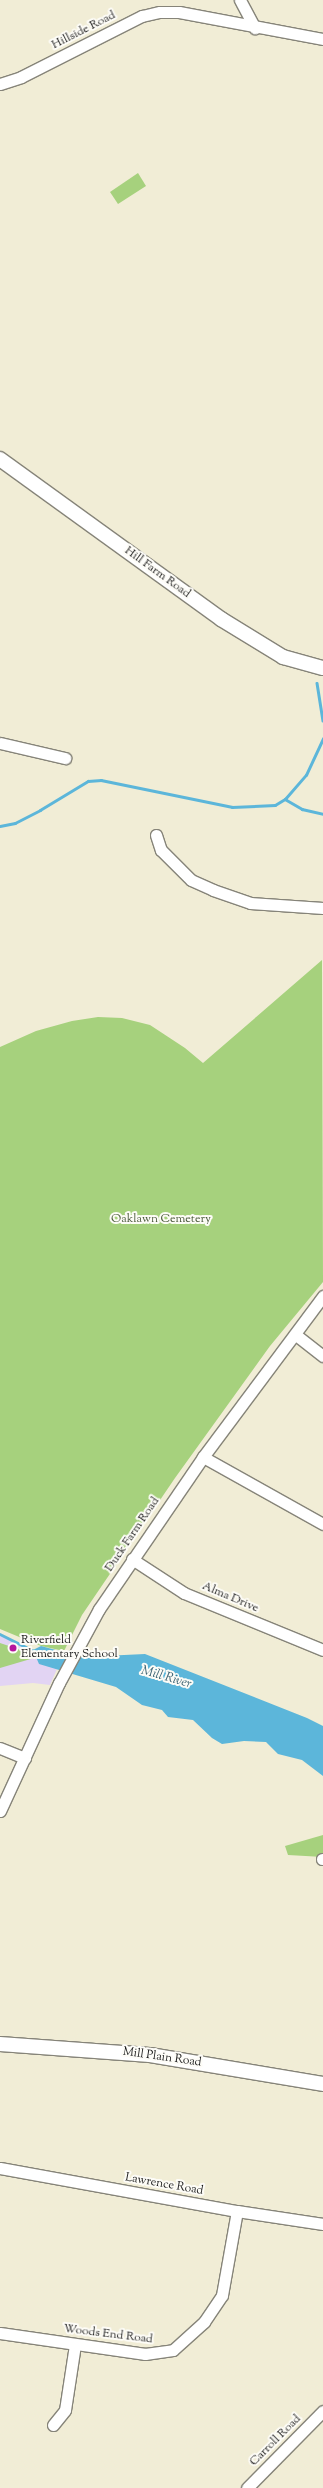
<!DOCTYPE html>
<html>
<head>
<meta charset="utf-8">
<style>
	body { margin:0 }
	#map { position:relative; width:323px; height:2488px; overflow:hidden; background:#f1edd6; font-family:"Sorts Mill Goudy",serif }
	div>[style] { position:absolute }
	.built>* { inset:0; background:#e2d4f3 }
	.green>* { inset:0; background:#a6d17d }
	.water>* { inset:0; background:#5cb6da }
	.stream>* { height:2.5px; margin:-1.25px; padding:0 1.25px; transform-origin:1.25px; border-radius:1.25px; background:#5cb6da }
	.roads { filter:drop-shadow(1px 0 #868479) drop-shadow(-1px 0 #868479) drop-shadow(0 1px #868479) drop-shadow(0 -1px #868479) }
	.minor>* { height:11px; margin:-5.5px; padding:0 5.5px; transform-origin:5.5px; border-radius:5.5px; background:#fff }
	.major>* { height:14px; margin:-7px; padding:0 7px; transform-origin:7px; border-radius:7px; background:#fff }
	.dots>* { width:11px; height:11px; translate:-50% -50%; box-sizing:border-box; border:2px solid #fdfcf7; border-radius:50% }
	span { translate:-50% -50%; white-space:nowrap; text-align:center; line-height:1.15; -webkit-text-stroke:4px #fdfcf7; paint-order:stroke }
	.street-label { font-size:12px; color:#1c1c1c }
	.park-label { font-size:12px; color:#4c5b3e }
	.poi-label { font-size:12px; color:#1c1c1c }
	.left { translate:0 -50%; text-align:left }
	.water-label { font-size:13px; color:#396171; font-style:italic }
</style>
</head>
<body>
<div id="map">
	<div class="built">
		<div style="clip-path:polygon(0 1635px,60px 1662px,50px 1685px,33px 1683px,0 1686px)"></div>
	</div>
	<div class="green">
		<div style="clip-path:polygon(138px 173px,146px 186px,118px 204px,110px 192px)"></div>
		<div style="clip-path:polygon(322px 960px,323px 1282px,270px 1346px,175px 1478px,82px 1615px,64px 1651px,41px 1646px,0 1629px,0 1047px,36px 1031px,72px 1021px,98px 1017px,122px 1018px,150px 1025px,185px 1048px,203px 1063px)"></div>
		<div style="clip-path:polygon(0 1643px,21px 1650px,34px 1658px,0 1668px)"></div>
		<div style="clip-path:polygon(323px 1835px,323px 1857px,288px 1855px,285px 1846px)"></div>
	</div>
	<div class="water">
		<div style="clip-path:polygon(41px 1646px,82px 1657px,145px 1654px,307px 1718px,323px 1726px,323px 1776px,302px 1760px,278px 1754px,266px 1742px,244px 1741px,222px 1744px,212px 1738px,193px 1720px,168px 1717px,162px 1710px,142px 1705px,116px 1687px,39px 1664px,33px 1650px)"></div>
	</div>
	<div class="stream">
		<div style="left:317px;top:683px;width:38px;rotate:81deg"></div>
		<div style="left:285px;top:799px;width:20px;rotate:30deg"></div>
		<div style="left:302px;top:809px;width:22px;rotate:13deg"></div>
		<div style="left:0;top:826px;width:15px;rotate:-11deg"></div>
		<div style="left:15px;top:823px;width:28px;rotate:-27deg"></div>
		<div style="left:40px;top:810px;width:56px;rotate:-31.1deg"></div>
		<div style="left:88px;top:781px;width:13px;rotate:-4deg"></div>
		<div style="left:101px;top:780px;width:134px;rotate:11.6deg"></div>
		<div style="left:232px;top:807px;width:43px;rotate:-2.7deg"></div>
		<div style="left:275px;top:805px;width:12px;rotate:-31deg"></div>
		<div style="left:285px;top:799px;width:32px;rotate:-49deg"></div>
		<div style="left:306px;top:775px;width:40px;rotate:-65deg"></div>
		<div style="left:0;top:1634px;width:40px;rotate:26.6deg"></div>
	</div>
	<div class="roads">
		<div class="minor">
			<div style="left:240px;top:0;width:32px;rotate:62deg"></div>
			<div style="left:0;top:84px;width:22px;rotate:-18deg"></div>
			<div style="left:21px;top:77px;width:136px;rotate:-26.8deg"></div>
			<div style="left:142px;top:16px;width:18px;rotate:-13deg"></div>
			<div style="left:160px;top:12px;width:19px"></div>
			<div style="left:179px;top:12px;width:147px;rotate:10.6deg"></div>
			<div style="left:0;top:743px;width:67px;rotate:13deg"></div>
			<div style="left:156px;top:835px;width:16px;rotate:72deg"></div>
			<div style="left:161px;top:850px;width:42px;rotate:45deg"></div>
			<div style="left:191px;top:880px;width:24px;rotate:24deg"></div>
			<div style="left:213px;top:890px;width:39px;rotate:19deg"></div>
			<div style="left:250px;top:903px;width:73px;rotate:3.9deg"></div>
			<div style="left:296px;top:1335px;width:34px;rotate:38deg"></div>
			<div style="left:203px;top:1457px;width:137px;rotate:29.2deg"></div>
			<div style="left:132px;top:1559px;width:62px;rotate:33.2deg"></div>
			<div style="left:184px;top:1593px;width:150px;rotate:22.3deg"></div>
			<div style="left:0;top:1748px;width:27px;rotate:22deg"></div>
			<div style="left:0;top:1811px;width:141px;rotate:-65.3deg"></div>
			<div style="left:59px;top:1683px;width:84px;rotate:-61.6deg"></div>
			<div style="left:99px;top:1609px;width:184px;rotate:-55.6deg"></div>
			<div style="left:203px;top:1457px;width:201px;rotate:-53.3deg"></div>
			<div style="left:322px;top:1859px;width:1px"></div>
			<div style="left:0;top:2168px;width:241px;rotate:10.3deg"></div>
			<div style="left:237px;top:2211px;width:87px;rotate:8.6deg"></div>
			<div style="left:0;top:2333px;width:147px;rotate:8.2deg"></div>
			<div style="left:145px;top:2354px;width:28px;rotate:-8deg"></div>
			<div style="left:173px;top:2350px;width:42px;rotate:-42.1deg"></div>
			<div style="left:204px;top:2322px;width:32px;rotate:-56deg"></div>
			<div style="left:222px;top:2295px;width:85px;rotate:-79.9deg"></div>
			<div style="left:53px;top:2425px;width:19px;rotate:-51deg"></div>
			<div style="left:65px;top:2410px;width:66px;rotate:-81.3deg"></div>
			<div style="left:247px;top:2488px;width:108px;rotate:-45.4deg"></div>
		</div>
		<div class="major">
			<div style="left:0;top:459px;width:273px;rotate:35.9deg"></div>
			<div style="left:221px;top:619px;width:73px;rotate:31.5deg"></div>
			<div style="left:283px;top:657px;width:41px;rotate:15.4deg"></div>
			<div style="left:0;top:2044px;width:150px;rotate:4.2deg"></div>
			<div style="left:150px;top:2055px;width:175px;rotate:9.5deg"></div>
		</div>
	</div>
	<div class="dots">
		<div style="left:13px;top:1648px;background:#b5179e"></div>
	</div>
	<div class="street-label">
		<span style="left:84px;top:31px;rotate:-27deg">Hillside Road</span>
		<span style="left:157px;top:573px;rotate:36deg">Hill Farm Road</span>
		<span style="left:133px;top:1535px;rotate:-56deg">Duck Farm Road</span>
		<span style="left:230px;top:1598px;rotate:23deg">Alma Drive</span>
		<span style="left:162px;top:2058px;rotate:8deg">Mill Plain Road</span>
		<span style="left:164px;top:2185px;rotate:10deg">Lawrence Road</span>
		<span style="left:108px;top:2335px;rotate:7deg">Woods End Road</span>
		<span style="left:276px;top:2441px;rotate:-45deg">Carroll Road</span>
	</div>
	<div class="park-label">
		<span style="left:161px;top:1220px">Oaklawn Cemetery</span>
	</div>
	<div class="poi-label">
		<span class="left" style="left:21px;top:1648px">Riverfield<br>Elementary School</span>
	</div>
	<div class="water-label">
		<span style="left:166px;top:1678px;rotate:16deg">Mill River</span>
	</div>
</div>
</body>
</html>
